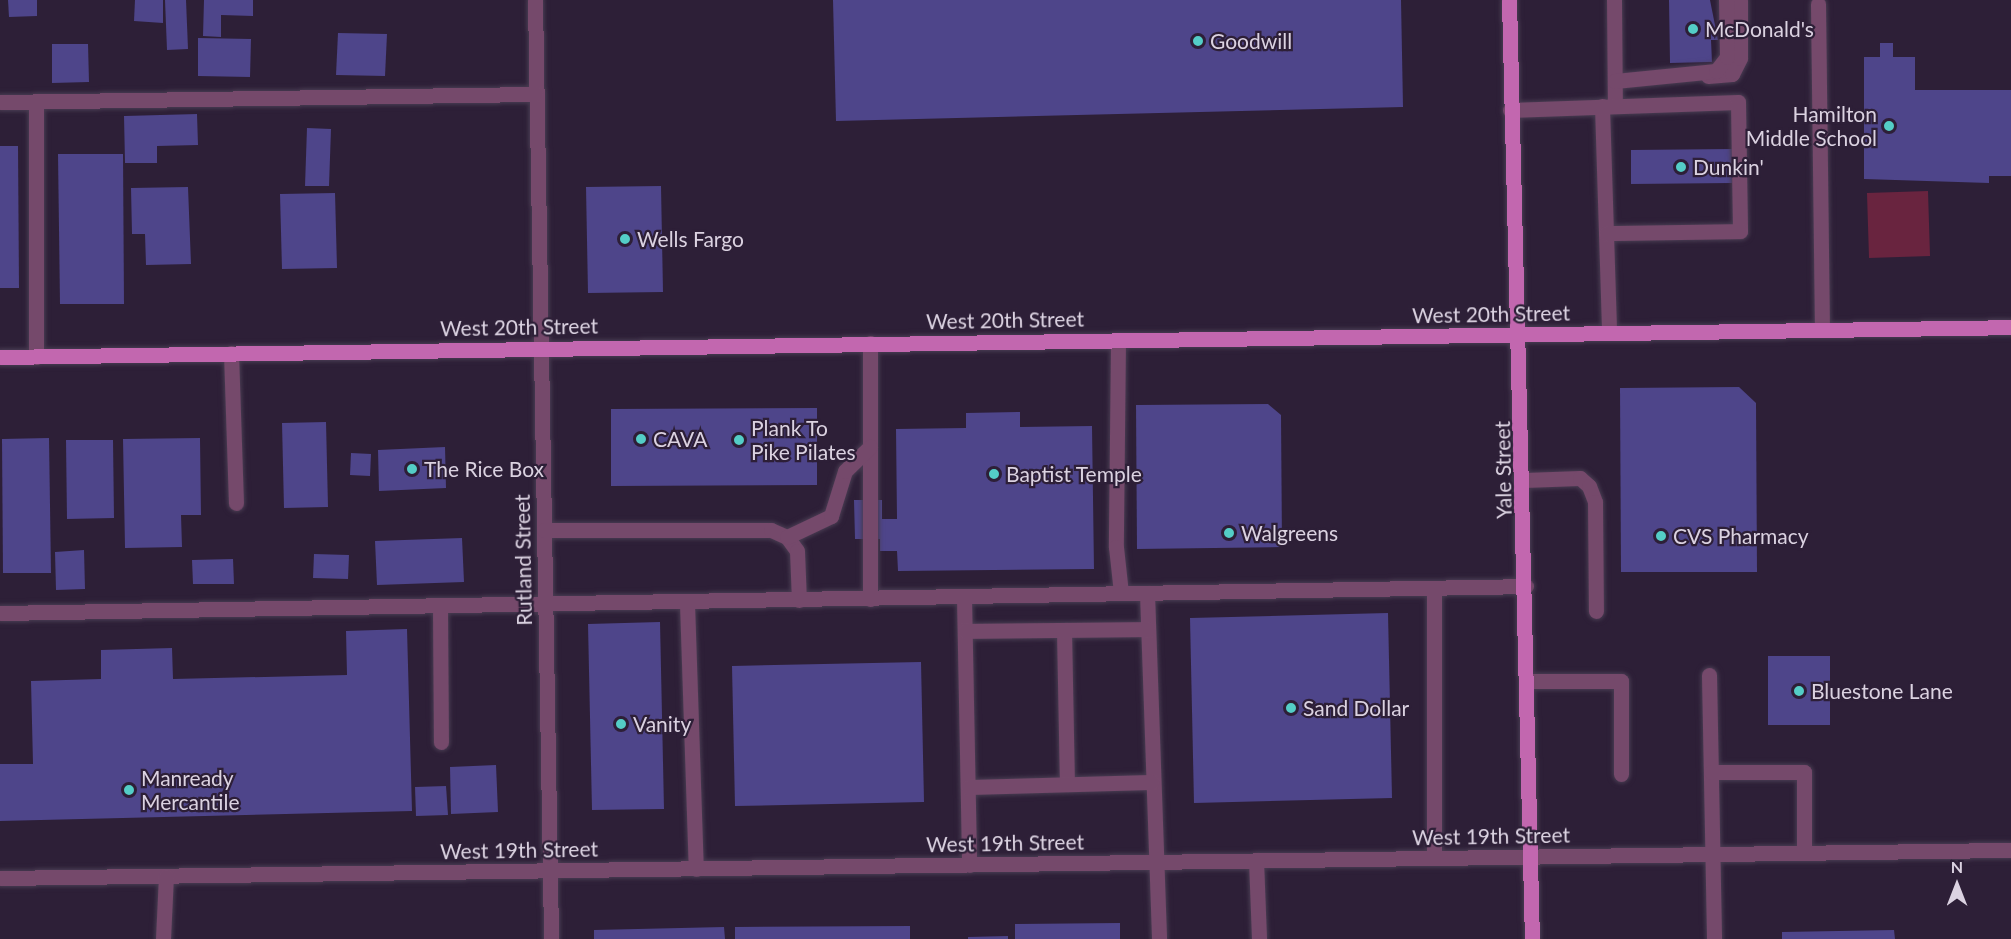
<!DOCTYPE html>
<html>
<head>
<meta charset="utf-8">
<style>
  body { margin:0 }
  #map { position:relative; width:2011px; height:939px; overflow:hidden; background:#2d1f37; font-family:Lato,sans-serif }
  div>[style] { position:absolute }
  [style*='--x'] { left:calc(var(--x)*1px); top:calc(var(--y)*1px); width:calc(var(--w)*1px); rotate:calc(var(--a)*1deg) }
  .green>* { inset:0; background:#69243f }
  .building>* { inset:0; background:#4e458a }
  .roads { filter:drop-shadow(0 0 2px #493c52) drop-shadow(0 0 2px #493c52) }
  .minor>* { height:15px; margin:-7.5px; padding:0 7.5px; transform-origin:7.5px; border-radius:7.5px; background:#75496b }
  .major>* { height:15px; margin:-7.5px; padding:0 7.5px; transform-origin:7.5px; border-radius:7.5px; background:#c267af }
  .dots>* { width:16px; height:16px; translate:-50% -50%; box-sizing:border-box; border:3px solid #2d1f37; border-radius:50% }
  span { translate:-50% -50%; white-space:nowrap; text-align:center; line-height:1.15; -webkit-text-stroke:4.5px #2d1f37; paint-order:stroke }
  .poi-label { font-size:21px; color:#dbd2e1 }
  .left { translate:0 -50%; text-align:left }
  .right { translate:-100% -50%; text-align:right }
  .street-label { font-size:21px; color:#dbd2e1 }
  .north { position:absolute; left:1927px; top:855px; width:60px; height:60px; -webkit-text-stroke:4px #2d1f37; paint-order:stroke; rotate:0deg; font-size:16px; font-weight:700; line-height:24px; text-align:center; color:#dbd2e1 }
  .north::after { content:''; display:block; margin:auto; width:21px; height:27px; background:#dbd2e1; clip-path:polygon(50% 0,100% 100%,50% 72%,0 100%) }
</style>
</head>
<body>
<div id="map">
  <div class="green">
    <i style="clip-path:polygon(1928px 191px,1930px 256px,1869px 258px,1867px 193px)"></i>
  </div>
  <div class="building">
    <i style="clip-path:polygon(8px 0,37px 0,37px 16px,9px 17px)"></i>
    <i style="clip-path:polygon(135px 0,163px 0,163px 23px,134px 21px)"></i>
    <i style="clip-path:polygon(165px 0,186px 0,188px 49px,167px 50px)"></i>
    <i style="clip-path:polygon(204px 0,253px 0,253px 16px,221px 15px,221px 37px,203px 36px)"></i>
    <i style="clip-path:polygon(833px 0,1401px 0,1403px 107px,836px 121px)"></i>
    <i style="clip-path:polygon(1669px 0,1710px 0,1718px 40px,1711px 40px,1712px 62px,1670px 63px)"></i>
    <i style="clip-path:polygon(338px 33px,387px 34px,385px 76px,336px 75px)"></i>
    <i style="clip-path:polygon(198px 38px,251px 39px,250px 77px,198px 76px)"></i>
    <i style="clip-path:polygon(1880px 43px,1893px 43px,1893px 57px,1915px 57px,1915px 90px,2011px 90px,2011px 176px,1989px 176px,1989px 183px,1864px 179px,1864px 57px,1880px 57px)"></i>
    <i style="clip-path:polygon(52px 44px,88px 44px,89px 82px,52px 83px)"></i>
    <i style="clip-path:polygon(197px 114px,198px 145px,157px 146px,157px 163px,125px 163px,124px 116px)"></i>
    <i style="clip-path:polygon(307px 128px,331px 129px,329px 186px,305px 186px)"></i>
    <i style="clip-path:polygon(0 146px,18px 146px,19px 288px,0 288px)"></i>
    <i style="clip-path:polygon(1732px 149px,1732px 183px,1631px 184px,1631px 150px)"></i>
    <i style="clip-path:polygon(58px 154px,123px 154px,124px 304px,60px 304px)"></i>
    <i style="clip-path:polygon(661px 186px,663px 292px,588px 293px,586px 187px)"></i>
    <i style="clip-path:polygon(188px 187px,191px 264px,146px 265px,145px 234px,132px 234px,131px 188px)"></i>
    <i style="clip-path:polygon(335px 193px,337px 268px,282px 269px,280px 194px)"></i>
    <i style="clip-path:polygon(1739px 387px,1756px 403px,1757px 572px,1621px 572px,1620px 388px)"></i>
    <i style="clip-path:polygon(1268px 404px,1281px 415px,1282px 547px,1137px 549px,1136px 405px)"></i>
    <i style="clip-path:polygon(817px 408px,817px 485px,611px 486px,611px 409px)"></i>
    <i style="clip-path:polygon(1020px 412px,1020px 427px,1092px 426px,1094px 569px,898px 571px,897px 551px,880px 551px,880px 539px,855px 539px,854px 500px,882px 500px,882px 519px,897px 519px,896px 429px,966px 428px,966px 413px)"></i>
    <i style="clip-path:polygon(326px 422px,328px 507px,284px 508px,282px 423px)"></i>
    <i style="clip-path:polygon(49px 438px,51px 573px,3px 573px,2px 439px)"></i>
    <i style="clip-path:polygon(200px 438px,201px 515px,181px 515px,182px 547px,125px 548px,123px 439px)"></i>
    <i style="clip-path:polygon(66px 440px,113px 440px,114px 518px,67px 519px)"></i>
    <i style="clip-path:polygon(445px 447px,446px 488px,379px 491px,378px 450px)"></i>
    <i style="clip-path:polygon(351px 453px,371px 454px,370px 476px,350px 475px)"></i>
    <i style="clip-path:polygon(462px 538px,464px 582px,377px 585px,375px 541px)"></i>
    <i style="clip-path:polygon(84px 550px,85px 589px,56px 590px,55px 552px)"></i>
    <i style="clip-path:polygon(314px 554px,349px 555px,348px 579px,313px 578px)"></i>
    <i style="clip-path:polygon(233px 559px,234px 584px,193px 584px,192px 560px)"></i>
    <i style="clip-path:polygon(1388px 613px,1392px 798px,1194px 803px,1190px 618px)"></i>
    <i style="clip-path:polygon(660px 622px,664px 809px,592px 810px,588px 624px)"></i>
    <i style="clip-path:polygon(407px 629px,412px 811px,0 821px,0 764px,33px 764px,31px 681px,101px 679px,101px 650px,172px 648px,173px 679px,347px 675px,346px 631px)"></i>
    <i style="clip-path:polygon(1768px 656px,1830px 656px,1830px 725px,1768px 725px)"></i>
    <i style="clip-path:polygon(921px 662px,924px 802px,735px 806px,732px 666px)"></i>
    <i style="clip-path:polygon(496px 765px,498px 812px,451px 814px,450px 767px)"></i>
    <i style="clip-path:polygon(446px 786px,448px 815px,416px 816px,415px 787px)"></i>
    <i style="clip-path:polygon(1120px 923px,1120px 939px,1015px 939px,1015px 924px)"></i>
    <i style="clip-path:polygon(910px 926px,910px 939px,735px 939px,735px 927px)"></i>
    <i style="clip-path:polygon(724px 927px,725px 939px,594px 939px,594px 930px)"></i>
    <i style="clip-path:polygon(1894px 930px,1895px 939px,1782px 939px,1782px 932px)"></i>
    <i style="clip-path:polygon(1008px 936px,1008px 939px,968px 939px,968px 937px)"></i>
  </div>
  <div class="roads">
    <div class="minor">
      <i style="--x:535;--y:0;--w:939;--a:89.02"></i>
      <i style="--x:1614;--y:0;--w:106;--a:89.5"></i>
      <i style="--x:1818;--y:4;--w:326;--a:89.3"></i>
      <i style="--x:1708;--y:76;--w:24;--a:-5"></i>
      <i style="--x:1732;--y:74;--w:18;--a:-63"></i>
      <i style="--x:1740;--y:58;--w:58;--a:-90"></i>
      <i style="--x:1615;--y:81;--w:101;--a:-5.7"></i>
      <i style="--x:1716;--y:71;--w:18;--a:-52"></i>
      <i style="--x:1727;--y:57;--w:57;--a:-91"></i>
      <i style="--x:0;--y:102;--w:536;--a:-0.86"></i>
      <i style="--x:36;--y:102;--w:255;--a:90"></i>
      <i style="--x:1602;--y:106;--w:227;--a:88.2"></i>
      <i style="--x:1510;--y:110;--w:228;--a:-2"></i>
      <i style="--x:1738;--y:102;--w:129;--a:89.1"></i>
      <i style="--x:1740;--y:231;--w:134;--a:179.1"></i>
      <i style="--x:1118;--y:340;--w:207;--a:90.6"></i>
      <i style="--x:1116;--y:547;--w:46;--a:83.8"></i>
      <i style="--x:870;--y:343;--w:256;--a:90"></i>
      <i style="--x:231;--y:353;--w:150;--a:88.1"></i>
      <i style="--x:1524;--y:480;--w:56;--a:-2"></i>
      <i style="--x:1580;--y:478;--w:12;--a:42"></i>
      <i style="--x:1589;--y:486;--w:17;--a:69"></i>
      <i style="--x:1595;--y:502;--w:109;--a:89.5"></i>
      <i style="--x:544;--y:530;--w:227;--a:0"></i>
      <i style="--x:771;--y:530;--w:17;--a:24"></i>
      <i style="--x:787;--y:537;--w:17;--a:54"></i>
      <i style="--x:797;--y:551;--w:49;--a:87.7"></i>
      <i style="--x:787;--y:537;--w:49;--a:-25.5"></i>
      <i style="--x:831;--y:516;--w:47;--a:-72.7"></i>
      <i style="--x:845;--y:471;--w:35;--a:-44"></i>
      <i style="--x:1434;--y:588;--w:270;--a:90"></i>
      <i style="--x:1147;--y:593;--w:346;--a:88"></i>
      <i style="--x:964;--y:597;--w:268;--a:88.9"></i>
      <i style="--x:687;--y:603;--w:266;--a:88.1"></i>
      <i style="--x:440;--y:607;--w:135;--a:89.6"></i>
      <i style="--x:0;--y:613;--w:1526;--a:-1.01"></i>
      <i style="--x:1064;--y:630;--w:154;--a:88.9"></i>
      <i style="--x:965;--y:631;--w:183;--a:-0.6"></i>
      <i style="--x:1709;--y:675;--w:264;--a:88.9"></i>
      <i style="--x:1528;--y:681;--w:93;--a:0"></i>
      <i style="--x:1621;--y:681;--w:93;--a:90"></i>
      <i style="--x:1711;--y:772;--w:93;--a:0"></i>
      <i style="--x:1804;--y:772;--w:81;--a:90"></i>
      <i style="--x:968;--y:787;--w:184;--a:-1.6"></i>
      <i style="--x:1256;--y:860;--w:79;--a:87.8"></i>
      <i style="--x:0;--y:878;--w:2011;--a:-0.8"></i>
      <i style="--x:163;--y:939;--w:63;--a:-87.3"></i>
    </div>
    <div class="major">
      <i style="--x:1509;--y:0;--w:939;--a:88.6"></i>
      <i style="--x:0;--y:357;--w:2011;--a:-0.85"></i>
    </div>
  </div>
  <div class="dots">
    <i style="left:1693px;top:29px;background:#54cdc7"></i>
    <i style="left:1198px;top:41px;background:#54cdc7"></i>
    <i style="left:1889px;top:126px;background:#54cdc7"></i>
    <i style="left:1681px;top:167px;background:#54cdc7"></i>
    <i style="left:625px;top:239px;background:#54cdc7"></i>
    <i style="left:641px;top:439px;background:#54cdc7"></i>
    <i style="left:739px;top:440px;background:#54cdc7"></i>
    <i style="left:412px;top:469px;background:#54cdc7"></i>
    <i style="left:994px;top:474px;background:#54cdc7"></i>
    <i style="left:1229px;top:533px;background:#54cdc7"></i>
    <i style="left:1661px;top:536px;background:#54cdc7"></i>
    <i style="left:1799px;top:691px;background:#54cdc7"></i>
    <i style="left:1291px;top:708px;background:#54cdc7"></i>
    <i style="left:621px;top:724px;background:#54cdc7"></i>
    <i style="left:129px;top:790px;background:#54cdc7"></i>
  </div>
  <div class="poi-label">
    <span class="left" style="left:1705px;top:29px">McDonald's</span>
    <span class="left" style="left:1210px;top:41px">Goodwill</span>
    <span class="right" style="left:1877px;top:126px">Hamilton<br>Middle School</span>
    <span class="left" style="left:1693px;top:167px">Dunkin'</span>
    <span class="left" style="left:637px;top:239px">Wells Fargo</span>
    <span class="left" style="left:751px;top:440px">Plank To<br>Pike Pilates</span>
    <span class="left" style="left:653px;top:439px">CAVA</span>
    <span class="left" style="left:424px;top:469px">The Rice Box</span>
    <span class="left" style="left:1006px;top:474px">Baptist Temple</span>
    <span class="left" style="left:1241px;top:533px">Walgreens</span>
    <span class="left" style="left:1673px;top:536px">CVS Pharmacy</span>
    <span class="left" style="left:1811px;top:691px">Bluestone Lane</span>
    <span class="left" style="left:1303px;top:708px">Sand Dollar</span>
    <span class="left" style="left:633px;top:724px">Vanity</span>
    <span class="left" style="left:141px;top:790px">Manready<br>Mercantile</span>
  </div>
  <div class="street-label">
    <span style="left:1491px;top:314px;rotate:-1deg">West 20th Street</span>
    <span style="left:1005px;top:320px;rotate:-1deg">West 20th Street</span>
    <span style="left:519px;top:327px;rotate:-1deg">West 20th Street</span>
    <span style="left:1503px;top:470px;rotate:-91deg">Yale Street</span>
    <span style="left:523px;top:560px;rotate:-91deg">Rutland Street</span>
    <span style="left:1491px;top:836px;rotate:-1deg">West 19th Street</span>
    <span style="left:1005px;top:843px;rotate:-1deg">West 19th Street</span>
    <span style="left:519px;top:850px;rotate:-1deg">West 19th Street</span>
  </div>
  <div class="north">N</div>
</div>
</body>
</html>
